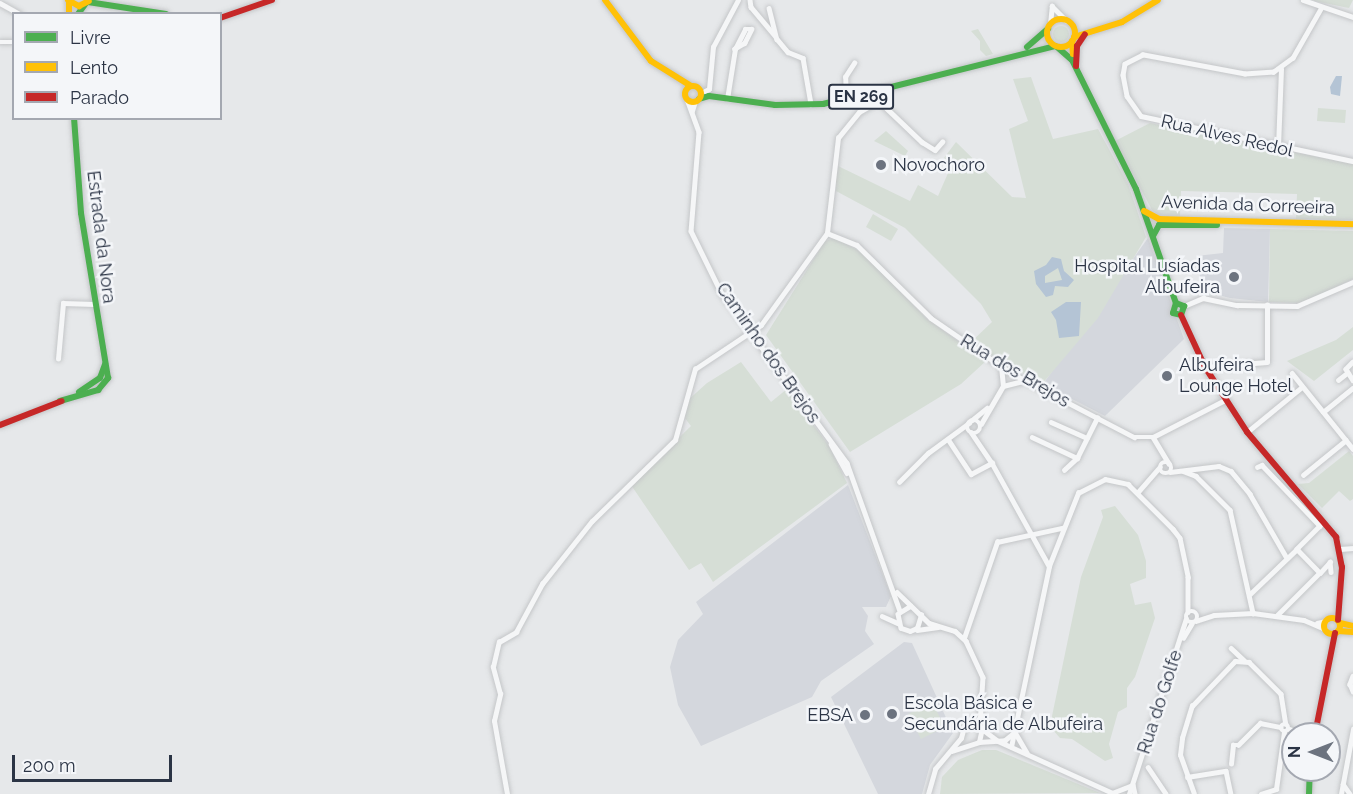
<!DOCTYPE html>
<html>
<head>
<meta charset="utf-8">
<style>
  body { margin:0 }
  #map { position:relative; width:1353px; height:794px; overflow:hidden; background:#e6e8ea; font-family:Raleway,sans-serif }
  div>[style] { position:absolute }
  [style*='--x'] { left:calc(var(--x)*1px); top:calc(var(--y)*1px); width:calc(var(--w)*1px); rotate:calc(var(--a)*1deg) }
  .built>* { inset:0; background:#d4d7dd }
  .green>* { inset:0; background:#d6ded6 }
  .round { border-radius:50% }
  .water>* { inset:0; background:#b4c4d5 }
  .roads { filter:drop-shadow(0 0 2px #c4c6c8) drop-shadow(0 0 2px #c4c6c8) }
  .street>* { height:4.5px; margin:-2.25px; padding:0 2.25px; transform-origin:2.25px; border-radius:2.25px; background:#f5f6f7 }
  .street>.ring { margin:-2.25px; padding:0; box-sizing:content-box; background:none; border:4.5px solid #f5f6f7; border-radius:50% }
  .fast>* { height:6px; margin:-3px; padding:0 3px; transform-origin:3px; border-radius:3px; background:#4caf50 }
  .slow>* { height:6px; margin:-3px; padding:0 3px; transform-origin:3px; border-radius:3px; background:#ffc107 }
  .slow>.ring { margin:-3px; padding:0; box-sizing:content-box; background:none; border:6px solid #ffc107; border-radius:50% }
  .jam>* { height:6px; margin:-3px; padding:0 3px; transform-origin:3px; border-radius:3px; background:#c62828 }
  .dots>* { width:16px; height:16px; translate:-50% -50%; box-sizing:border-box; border:3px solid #f4f6f9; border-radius:50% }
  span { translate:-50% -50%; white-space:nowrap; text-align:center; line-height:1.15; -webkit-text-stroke:5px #f4f6f9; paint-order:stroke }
  .shield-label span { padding:2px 4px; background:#f4f6f9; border:2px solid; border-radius:4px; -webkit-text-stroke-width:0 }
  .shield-label { font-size:16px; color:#2b3445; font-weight:700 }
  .street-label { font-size:18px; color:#2b3445 }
  .poi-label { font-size:18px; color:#2b3445 }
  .left { translate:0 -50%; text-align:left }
  .right { translate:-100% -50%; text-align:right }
  .legend { position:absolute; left:12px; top:12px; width:210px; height:108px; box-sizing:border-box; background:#f4f6f9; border:2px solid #a4a8b1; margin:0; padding:8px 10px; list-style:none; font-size:18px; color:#2b3445 }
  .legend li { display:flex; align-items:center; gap:12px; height:30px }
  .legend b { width:30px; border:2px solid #a4a8b1 }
  .north { position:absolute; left:1281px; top:722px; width:60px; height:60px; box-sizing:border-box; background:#f4f6f9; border:2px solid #a4a8b1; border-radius:50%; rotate:270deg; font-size:16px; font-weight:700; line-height:24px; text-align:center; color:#2b3445 }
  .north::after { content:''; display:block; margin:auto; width:21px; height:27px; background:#6c737f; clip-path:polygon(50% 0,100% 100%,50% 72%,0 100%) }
  .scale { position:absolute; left:12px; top:755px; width:160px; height:27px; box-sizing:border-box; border:3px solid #2b3445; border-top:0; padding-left:8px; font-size:18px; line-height:21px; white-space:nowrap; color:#2b3445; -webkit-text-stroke:4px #f4f6f9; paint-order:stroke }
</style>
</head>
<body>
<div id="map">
  <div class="built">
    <i style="clip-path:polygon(1224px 228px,1270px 229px,1268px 302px,1230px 298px,1203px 291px,1196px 256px,1223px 253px)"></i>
    <i style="clip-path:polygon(1148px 238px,1184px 339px,1105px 416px,1043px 384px)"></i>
    <i style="clip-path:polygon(848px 485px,891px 596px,886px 607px,862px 607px,868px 616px,865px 631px,874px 644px,821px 681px,812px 697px,701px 746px,678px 705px,670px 667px,678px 640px,703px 614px,696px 602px)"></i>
    <i style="clip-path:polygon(904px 642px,912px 643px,953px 733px,930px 765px,922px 794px,878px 794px,831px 697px)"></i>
  </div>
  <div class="green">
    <i style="clip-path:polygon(1353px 0,1349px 8px,1314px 1px,1314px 0)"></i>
    <i class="round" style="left:1053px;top:26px;width:16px;height:16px"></i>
    <i style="clip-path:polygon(978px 29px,993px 54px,986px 56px,980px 50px,980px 41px,971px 31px)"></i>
    <i style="clip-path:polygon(1031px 77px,1053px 139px,1098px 129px,1128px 184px,1146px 237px,1098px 318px,1042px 384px,970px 343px,992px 322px,981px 304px,905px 228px,836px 191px,836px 165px,910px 201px,918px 185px,938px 196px,952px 164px,944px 158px,956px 142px,1012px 197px,1026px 198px,1009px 129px,1028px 121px,1013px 79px)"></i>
    <i style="clip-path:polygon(1318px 108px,1346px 110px,1345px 123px,1317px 121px)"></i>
    <i style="clip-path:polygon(1150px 123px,1353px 164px,1353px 220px,1296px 219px,1297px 194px,1181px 191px,1180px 216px,1161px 217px,1152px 210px,1115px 141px)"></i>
    <i style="clip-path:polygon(886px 131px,908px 151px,905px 156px,874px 141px)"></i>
    <i style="clip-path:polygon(873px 214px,898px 229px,891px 241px,866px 227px)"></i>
    <i style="clip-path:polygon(1270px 229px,1353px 231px,1353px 279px,1302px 303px,1269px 302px)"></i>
    <i style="clip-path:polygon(835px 238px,861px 252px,927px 319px,986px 361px,961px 384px,850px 452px,766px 335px,825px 241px)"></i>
    <i style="clip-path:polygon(1353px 327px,1353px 350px,1314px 381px,1287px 361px,1336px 340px)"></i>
    <i style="clip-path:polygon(741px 362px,771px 402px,787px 389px,829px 446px,847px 483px,713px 582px,701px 563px,689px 570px,631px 485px,691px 426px,684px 417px,687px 401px,707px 383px)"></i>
    <i style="clip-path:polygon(1349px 451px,1353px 456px,1353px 499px,1350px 501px,1339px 491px,1322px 508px,1298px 484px,1309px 483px)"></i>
    <i style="clip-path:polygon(1115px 506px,1138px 535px,1146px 561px,1146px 578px,1130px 584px,1135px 605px,1151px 602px,1155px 618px,1135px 677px,1127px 688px,1127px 707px,1118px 712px,1109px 744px,1113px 758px,1105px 761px,1072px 739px,1060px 738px,1052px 729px,1052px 716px,1081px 577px,1103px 517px,1101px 510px)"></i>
    <i style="clip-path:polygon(932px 702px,945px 727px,921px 739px,908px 714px)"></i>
    <i style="clip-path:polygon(982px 750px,996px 750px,1100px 793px,940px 794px,942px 777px,958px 760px)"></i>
  </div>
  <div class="water">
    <i style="clip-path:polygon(1336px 76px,1342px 76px,1340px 96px,1331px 94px,1330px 87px)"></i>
    <i style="clip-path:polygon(evenodd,1052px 257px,1061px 259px,1064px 271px,1074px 280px,1068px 287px,1055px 286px,1053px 295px,1046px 297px,1036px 284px,1034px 271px,1046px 265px,1052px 257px,1058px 268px,1062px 280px,1045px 283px,1045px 276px,1058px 268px)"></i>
    <i style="clip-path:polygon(1066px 302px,1081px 302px,1079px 336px,1059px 338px,1056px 320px,1051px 312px)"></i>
  </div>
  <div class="roads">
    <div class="street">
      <i style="--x:750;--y:0;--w:7;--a:82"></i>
      <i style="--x:751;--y:7;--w:38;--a:50"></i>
      <i style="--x:1303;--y:0;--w:53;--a:18.8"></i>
      <i style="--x:0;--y:3;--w:23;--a:29"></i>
      <i style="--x:1052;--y:6;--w:20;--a:45"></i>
      <i style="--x:769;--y:8;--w:32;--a:76"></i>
      <i style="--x:777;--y:39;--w:17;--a:50"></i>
      <i style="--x:788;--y:52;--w:16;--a:22"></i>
      <i style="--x:803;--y:58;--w:47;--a:80.1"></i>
      <i style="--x:1321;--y:9;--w:56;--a:119.7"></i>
      <i style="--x:1293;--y:58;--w:24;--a:144"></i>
      <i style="--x:1274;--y:72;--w:29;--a:176"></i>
      <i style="--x:1245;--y:74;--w:104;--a:-169.4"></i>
      <i style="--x:1143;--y:55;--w:20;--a:153"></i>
      <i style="--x:1125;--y:64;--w:11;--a:100"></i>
      <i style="--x:1123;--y:75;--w:21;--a:79"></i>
      <i style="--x:1127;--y:96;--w:24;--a:55"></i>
      <i style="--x:1141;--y:116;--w:217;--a:12"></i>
      <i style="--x:1050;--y:24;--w:18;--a:-84"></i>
      <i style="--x:0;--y:42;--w:14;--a:0"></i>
      <i style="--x:705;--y:91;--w:4;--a:-27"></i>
      <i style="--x:709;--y:89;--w:42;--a:-84.6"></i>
      <i style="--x:713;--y:47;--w:53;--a:-62"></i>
      <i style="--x:857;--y:98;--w:12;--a:48"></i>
      <i style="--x:687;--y:99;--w:35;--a:70"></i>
      <i style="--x:699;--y:132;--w:99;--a:94.6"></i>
      <i style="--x:691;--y:231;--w:68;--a:63.8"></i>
      <i style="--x:721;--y:292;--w:212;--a:53.6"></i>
      <i style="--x:847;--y:463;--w:157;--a:70.3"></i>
      <i style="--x:727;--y:99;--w:51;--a:-80.9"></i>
      <i style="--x:735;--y:49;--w:22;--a:-63"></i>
      <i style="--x:745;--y:29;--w:7;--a:0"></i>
      <i style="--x:752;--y:29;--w:16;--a:117"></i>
      <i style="--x:745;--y:43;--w:12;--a:149"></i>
      <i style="--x:846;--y:100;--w:23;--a:-92"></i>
      <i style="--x:845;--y:77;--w:17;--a:-57"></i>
      <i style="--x:878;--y:100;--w:61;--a:43.7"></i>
      <i style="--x:922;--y:142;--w:15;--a:32"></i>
      <i style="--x:935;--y:150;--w:11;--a:-49"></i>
      <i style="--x:692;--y:111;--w:10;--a:-73"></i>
      <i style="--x:1278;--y:147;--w:78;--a:-87.8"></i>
      <i style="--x:827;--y:233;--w:32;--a:22"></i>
      <i style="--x:857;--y:245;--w:104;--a:44.6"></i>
      <i style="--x:931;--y:318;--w:97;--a:34.5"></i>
      <i style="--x:1011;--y:373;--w:139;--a:27.5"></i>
      <i style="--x:1134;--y:437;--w:19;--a:0"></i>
      <i style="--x:1153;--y:437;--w:81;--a:-27.2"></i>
      <i style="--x:827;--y:233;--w:96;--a:-83.4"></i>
      <i style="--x:838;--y:138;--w:33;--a:-51"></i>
      <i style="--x:859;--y:112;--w:20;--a:-30"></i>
      <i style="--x:876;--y:102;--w:9;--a:-90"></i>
      <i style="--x:1184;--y:306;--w:21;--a:-23"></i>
      <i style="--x:1203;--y:298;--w:35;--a:12"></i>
      <i style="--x:1237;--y:305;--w:60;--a:1"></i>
      <i style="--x:1297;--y:306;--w:61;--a:-23.2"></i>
      <i style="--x:58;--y:359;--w:56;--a:-84.9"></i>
      <i style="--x:63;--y:303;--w:31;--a:2"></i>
      <i style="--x:1353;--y:362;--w:10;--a:135"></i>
      <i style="--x:1346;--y:369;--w:13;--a:58"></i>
      <i style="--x:1205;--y:367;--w:62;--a:-4.6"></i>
      <i style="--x:1267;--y:362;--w:57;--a:-90"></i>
      <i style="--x:1292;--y:373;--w:97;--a:51.2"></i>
      <i style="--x:1338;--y:380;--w:11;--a:-38"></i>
      <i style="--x:1003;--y:386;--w:21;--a:-14"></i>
      <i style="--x:1323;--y:412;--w:38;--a:-39"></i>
      <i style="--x:972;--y:420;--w:19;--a:-39"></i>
      <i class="ring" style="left:967px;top:420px;width:9.5px;height:9.5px"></i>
      <i style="--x:1051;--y:422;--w:39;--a:24"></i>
      <i style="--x:981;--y:424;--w:44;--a:-59.9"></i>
      <i style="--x:1003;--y:386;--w:18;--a:-96"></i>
      <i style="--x:971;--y:432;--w:37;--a:56"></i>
      <i style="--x:992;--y:463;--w:118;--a:61"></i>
      <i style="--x:1247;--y:432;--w:71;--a:-39.3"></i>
      <i style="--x:1032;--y:437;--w:50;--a:25"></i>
      <i style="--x:1153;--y:437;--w:31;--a:59"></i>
      <i style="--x:948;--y:439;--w:42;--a:56.7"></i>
      <i style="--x:971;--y:474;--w:24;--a:-28"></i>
      <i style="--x:831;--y:444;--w:33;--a:61"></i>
      <i class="ring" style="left:1160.5px;top:462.5px;width:6.5px;height:6.5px"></i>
      <i style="--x:1257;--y:467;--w:5;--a:-22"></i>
      <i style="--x:1262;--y:465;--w:84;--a:46.4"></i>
      <i style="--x:1320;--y:526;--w:33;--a:135"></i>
      <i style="--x:1064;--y:470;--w:18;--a:-43"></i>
      <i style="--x:1077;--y:458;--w:45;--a:-63.4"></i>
      <i style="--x:1183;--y:471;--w:14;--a:21"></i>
      <i style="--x:1196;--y:476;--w:48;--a:45"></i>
      <i style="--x:1230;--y:510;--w:106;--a:77.4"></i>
      <i style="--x:1170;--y:472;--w:49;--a:-7"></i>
      <i style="--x:1219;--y:466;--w:13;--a:23"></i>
      <i style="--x:1231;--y:471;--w:30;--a:50"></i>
      <i style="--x:1250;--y:494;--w:74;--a:60"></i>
      <i style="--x:1303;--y:475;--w:55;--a:-39.1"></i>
      <i style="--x:899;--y:482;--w:41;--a:-45"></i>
      <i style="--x:928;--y:453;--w:51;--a:-36.2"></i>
      <i style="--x:1138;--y:492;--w:33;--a:-49"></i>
      <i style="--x:1340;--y:549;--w:13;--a:-4"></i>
      <i style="--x:1320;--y:573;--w:15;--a:-48"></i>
      <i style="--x:1330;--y:562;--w:10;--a:84"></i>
      <i style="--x:897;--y:592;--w:45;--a:44.1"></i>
      <i style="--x:929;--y:623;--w:27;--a:17"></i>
      <i style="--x:955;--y:631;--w:15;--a:42"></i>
      <i style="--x:966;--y:641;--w:40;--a:65"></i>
      <i style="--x:983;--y:677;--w:48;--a:93.6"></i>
      <i style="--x:1250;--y:594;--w:65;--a:-43.8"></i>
      <i style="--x:1297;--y:549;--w:33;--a:46"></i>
      <i style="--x:1320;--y:573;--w:61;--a:135"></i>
      <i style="--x:911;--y:606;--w:15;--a:148"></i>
      <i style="--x:898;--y:614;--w:14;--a:78"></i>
      <i style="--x:901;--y:628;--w:9;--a:18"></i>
      <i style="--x:910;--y:631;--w:8;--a:-23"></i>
      <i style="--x:917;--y:628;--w:14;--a:-73"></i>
      <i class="ring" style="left:1186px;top:611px;width:7.5px;height:7.5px"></i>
      <i style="--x:882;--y:616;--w:17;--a:24"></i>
      <i style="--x:1196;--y:621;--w:19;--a:-18"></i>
      <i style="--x:1214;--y:615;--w:39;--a:-3"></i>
      <i style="--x:1253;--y:613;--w:51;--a:7.8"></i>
      <i style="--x:1304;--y:620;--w:23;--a:23"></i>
      <i style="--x:1317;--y:623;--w:9;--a:-13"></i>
      <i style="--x:917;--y:630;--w:21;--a:-8"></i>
      <i style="--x:964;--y:638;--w:102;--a:-71"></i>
      <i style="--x:997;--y:542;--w:66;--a:-12.3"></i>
      <i style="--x:1183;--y:638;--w:17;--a:-59"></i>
      <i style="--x:1231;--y:648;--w:18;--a:43"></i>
      <i style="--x:1353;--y:676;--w:9;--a:111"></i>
      <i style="--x:1350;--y:684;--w:8;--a:67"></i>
      <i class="ring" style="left:1281px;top:724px;width:3.5px;height:3.5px"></i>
      <i style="--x:1289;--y:729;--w:16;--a:18"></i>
      <i style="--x:979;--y:742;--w:26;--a:-4"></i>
      <i style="--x:1005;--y:740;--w:13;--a:-39"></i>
      <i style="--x:1015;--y:732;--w:24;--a:60"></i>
      <i style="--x:1011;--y:747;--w:185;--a:-78.1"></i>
      <i style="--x:1049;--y:566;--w:79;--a:-68.3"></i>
      <i style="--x:1078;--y:493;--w:30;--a:-27"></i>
      <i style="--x:1105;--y:479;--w:24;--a:12"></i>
      <i style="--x:1128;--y:484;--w:64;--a:45"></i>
      <i style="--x:1173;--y:529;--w:11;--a:52"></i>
      <i style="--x:1180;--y:538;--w:40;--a:78"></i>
      <i style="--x:1188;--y:577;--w:35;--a:90"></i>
      <i style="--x:952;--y:751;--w:28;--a:-18"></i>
      <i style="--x:979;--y:742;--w:14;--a:-78"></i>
      <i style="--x:1231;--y:764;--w:19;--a:-84"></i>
      <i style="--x:1233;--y:745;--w:5;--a:0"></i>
      <i style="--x:1238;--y:745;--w:31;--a:-45"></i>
      <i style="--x:1260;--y:723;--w:21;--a:11"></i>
      <i style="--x:1148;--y:767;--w:32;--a:56"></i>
      <i style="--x:1187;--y:777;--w:39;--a:-9"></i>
      <i style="--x:1226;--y:771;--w:24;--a:78"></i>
      <i style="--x:1343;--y:784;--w:12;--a:55"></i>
      <i style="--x:1112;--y:793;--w:22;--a:-21"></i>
      <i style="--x:1133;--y:785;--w:9;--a:77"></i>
      <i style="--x:507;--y:794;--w:74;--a:-100.1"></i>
      <i style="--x:494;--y:721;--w:28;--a:-77"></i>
      <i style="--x:500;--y:694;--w:28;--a:-105"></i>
      <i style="--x:493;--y:667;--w:26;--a:-77"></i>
      <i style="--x:499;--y:642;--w:20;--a:-30"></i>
      <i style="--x:516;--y:632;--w:55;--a:-61.6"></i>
      <i style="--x:542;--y:584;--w:80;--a:-51.6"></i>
      <i style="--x:592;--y:521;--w:116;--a:-44.3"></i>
      <i style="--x:675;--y:440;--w:74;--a:-74.3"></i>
      <i style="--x:695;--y:369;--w:79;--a:-33.7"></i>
      <i style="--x:761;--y:325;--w:113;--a:-54.3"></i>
      <i style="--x:928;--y:794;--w:26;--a:-74"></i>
      <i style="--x:935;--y:769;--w:40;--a:-50"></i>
      <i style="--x:961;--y:738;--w:11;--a:-75"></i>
      <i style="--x:964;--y:727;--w:10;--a:-29"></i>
      <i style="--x:973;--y:722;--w:31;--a:37"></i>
      <i style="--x:998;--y:741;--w:128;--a:24.4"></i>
      <i style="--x:1129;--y:794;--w:184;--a:-72"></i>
      <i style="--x:1194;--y:794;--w:41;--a:-109.7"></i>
      <i style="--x:1180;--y:755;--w:17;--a:-83"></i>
      <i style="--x:1182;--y:738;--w:34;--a:-73"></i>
      <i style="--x:1192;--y:706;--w:62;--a:-46.3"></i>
      <i style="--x:1235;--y:661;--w:14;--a:4"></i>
      <i style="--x:1249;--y:662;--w:45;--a:45"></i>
      <i style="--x:1281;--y:694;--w:30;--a:81"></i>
      <i style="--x:1261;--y:794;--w:16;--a:-18"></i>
      <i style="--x:1276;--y:789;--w:58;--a:-82"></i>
      <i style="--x:1341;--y:794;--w:66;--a:-79.5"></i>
    </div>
    <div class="fast">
      <i style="--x:88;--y:2;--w:79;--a:8.7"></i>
      <i style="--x:78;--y:14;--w:14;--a:-54"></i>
      <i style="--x:1027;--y:47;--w:28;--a:-41"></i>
      <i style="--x:1057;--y:47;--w:20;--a:41"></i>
      <i style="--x:1072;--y:60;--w:144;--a:63.6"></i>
      <i style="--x:1136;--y:189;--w:121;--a:70.7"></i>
      <i style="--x:699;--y:99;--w:10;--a:-17"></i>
      <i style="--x:709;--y:96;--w:67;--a:7.8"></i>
      <i style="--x:775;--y:105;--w:48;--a:-1.2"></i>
      <i style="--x:823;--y:104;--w:239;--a:-14"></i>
      <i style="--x:1153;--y:236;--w:13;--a:-61"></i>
      <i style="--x:1159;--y:225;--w:58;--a:0"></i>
      <i style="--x:1176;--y:303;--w:10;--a:107"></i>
      <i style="--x:1173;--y:313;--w:8;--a:14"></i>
      <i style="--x:1176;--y:303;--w:9;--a:21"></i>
      <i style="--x:1184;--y:306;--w:9;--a:108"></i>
      <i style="--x:79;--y:392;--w:25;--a:-34"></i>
      <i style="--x:100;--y:378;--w:15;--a:-70"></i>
      <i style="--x:60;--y:401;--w:40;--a:-16"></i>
      <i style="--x:98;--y:390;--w:16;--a:-50"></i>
      <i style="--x:108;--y:378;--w:167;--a:-99.3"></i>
      <i style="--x:81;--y:213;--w:95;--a:-94.2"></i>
      <i style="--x:1309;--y:794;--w:24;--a:-88"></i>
    </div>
    <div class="slow">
      <i style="--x:68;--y:0;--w:13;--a:29"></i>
      <i style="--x:79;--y:6;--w:11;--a:-27"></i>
      <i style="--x:69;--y:0;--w:14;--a:90"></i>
      <i style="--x:605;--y:0;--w:76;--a:53"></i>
      <i style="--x:651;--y:61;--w:47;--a:32"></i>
      <i class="ring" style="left:1047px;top:19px;width:22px;height:22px"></i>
      <i style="--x:1074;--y:37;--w:50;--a:-17.4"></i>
      <i style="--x:1122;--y:22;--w:42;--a:-31.4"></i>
      <i style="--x:1072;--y:41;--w:13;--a:86"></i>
      <i class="ring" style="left:685px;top:86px;width:10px;height:10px"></i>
      <i style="--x:1144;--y:211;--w:17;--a:28"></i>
      <i style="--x:1159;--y:219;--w:194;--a:1.5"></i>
      <i class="ring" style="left:1324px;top:618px;width:10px;height:10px"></i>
      <i style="--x:1340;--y:623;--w:13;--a:13"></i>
      <i style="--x:1338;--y:631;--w:15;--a:4"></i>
    </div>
    <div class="jam">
      <i style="--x:220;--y:18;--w:55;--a:-19.1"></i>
      <i style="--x:1076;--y:66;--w:20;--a:-87"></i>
      <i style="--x:1077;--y:46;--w:14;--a:-56"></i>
      <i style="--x:1181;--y:315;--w:57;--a:65.2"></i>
      <i style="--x:1205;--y:367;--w:77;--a:57.1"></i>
      <i style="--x:1247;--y:432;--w:138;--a:49.7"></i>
      <i style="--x:1336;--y:537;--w:31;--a:79"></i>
      <i style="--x:1342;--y:567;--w:53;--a:94.3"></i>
      <i style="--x:0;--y:425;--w:66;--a:-21.2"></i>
      <i style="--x:1315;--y:734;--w:103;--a:-78.8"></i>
    </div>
  </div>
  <div class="dots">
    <i style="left:881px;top:165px;background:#6c737f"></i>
    <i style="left:1234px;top:277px;background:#6c737f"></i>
    <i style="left:1167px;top:376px;background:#6c737f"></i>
    <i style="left:892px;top:714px;background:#6c737f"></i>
    <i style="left:865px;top:715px;background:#6c737f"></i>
  </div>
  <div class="shield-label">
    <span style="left:861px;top:97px">EN 269</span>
  </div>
  <div class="street-label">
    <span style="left:1227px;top:136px;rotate:13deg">Rua Alves Redol</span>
    <span style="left:1248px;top:205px;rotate:2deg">Avenida da Correeira</span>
    <span style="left:101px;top:237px;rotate:83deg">Estrada da Nora</span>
    <span style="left:768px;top:353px;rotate:55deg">Caminho dos Brejos</span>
    <span style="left:1015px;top:371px;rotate:31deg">Rua dos Brejos</span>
    <span style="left:1160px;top:702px;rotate:-72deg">Rua do Golfe</span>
  </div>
  <div class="poi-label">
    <span class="left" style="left:893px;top:165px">Novochoro</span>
    <span class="right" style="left:1220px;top:277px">Hospital Lusíadas<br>Albufeira</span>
    <span class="left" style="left:1179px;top:376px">Albufeira<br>Lounge Hotel</span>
    <span class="left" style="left:904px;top:714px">Escola Básica e<br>Secundária de Albufeira</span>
    <span class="right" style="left:853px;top:715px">EBSA</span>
  </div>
  <ul class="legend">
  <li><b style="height:8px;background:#4caf50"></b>Livre</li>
  <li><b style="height:8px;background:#ffc107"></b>Lento</li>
  <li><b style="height:8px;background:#c62828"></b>Parado</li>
  </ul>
  <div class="north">N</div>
  <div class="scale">200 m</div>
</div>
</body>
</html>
